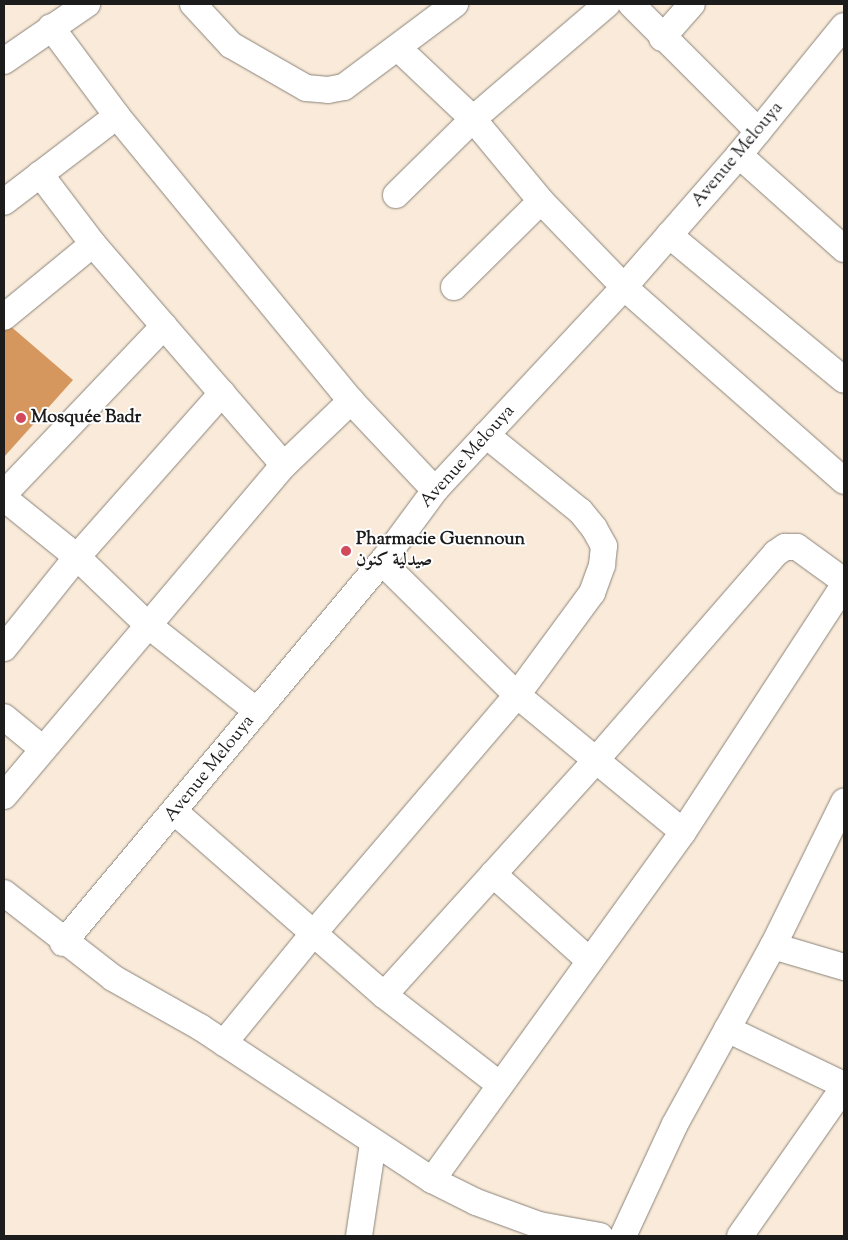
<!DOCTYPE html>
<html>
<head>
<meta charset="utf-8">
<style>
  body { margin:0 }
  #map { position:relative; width:848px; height:1240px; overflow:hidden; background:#f9ead9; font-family:"Sorts Mill Goudy",Amiri,serif }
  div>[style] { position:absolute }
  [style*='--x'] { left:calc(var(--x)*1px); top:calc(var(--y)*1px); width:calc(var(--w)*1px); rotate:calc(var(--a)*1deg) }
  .building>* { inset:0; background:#d5975d }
  .roads { filter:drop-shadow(0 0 1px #8a837a) drop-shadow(0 0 1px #8a837a) }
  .minor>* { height:26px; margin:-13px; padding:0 13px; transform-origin:13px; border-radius:13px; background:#fff }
  .dots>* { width:14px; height:14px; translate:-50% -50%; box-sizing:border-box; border:2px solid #fff; border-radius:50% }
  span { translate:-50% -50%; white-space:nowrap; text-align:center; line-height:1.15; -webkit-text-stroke:4px #fff; paint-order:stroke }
  .street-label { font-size:18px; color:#1c1c1c }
  .poi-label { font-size:18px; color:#1c1c1c; font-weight:700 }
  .left { translate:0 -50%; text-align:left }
  .frame { position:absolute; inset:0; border:5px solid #1c1c1c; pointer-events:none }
</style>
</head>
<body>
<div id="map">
  <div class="building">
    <i style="clip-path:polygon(8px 324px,73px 380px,4px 457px,4px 328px)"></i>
  </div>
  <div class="roads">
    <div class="minor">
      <i style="--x:193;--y:4;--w:56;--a:47.2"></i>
      <i style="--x:231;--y:45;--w:86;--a:29.8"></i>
      <i style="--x:306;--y:88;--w:22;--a:5"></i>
      <i style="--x:328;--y:90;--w:16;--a:-11"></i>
      <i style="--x:344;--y:87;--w:139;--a:-36.8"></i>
      <i style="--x:631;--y:4;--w:180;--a:45"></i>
      <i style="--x:51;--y:27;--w:111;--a:53.4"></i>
      <i style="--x:117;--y:116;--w:369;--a:50.6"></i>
      <i style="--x:351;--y:401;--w:122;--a:46.7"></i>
      <i style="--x:662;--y:38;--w:45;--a:-48.6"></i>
      <i style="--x:398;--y:48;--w:103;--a:43.4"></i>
      <i style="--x:473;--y:119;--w:107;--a:50.3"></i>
      <i style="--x:541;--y:201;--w:120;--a:46"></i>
      <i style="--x:624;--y:287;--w:293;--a:41.4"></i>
      <i style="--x:4;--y:61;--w:101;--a:-34.5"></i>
      <i style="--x:739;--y:155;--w:141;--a:41.8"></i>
      <i style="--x:40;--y:174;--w:88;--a:52.9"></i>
      <i style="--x:93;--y:244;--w:292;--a:49.2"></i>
      <i style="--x:396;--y:195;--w:108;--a:-44.6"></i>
      <i style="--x:473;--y:119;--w:177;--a:-40.6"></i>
      <i style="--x:4;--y:202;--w:142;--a:-37.3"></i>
      <i style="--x:669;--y:235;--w:227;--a:39.6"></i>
      <i style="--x:454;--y:287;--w:122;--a:-44.7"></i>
      <i style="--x:4;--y:317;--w:115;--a:-39.4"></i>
      <i style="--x:4;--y:494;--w:232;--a:-46.4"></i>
      <i style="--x:4;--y:498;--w:94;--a:38.9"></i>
      <i style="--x:77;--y:557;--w:98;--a:43.8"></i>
      <i style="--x:148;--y:625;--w:139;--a:38.3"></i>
      <i style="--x:382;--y:562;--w:190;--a:44.6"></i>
      <i style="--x:517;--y:695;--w:215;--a:39.5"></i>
      <i style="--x:4;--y:648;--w:117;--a:-51.3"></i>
      <i style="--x:77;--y:557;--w:219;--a:-48.5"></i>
      <i style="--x:4;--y:717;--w:50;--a:39.4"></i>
      <i style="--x:4;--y:796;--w:434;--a:-49.8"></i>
      <i style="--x:284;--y:465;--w:93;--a:-43.7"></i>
      <i style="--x:175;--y:812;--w:278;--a:41.2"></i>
      <i style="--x:384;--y:995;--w:316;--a:-47.9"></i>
      <i style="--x:596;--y:760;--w:274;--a:-49"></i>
      <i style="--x:776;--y:553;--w:11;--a:-34"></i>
      <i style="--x:785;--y:547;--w:12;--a:0"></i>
      <i style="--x:797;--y:547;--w:58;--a:35.9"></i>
      <i style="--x:493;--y:874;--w:130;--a:41.9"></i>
      <i style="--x:4;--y:893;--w:138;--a:37.9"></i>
      <i style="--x:113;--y:978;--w:100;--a:29.4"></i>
      <i style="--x:200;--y:1027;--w:278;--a:33.4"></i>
      <i style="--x:432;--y:1180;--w:49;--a:26.6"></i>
      <i style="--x:476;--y:1202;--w:67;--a:20.1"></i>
      <i style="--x:539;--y:1225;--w:62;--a:10.2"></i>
      <i style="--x:63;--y:943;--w:497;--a:-50.1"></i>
      <i style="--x:382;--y:562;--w:89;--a:-53.6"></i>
      <i style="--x:435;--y:490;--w:277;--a:-47"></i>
      <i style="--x:624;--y:287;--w:175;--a:-48.9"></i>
      <i style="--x:739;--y:155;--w:166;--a:-50.9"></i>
      <i style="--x:773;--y:946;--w:74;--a:16.5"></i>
      <i style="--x:384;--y:995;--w:147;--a:37.8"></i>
      <i style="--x:727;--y:1029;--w:130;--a:25.6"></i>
      <i style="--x:224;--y:1043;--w:141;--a:-50.8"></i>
      <i style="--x:313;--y:934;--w:314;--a:-49.5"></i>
      <i style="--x:517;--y:695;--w:127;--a:-53.7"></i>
      <i style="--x:592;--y:593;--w:30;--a:-70"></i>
      <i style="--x:602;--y:565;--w:19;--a:-84"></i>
      <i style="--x:604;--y:546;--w:21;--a:-119"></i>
      <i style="--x:594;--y:528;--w:22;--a:-129"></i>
      <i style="--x:580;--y:511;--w:121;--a:-141"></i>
      <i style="--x:432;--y:1180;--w:429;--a:-54.2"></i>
      <i style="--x:683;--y:832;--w:295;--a:-56.9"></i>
      <i style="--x:359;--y:1236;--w:94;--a:-81.4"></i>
      <i style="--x:623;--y:1236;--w:123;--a:-65.1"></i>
      <i style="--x:675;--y:1124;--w:203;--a:-61.2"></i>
      <i style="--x:773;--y:946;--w:161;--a:-63.8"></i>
      <i style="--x:740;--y:1236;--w:182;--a:-55.1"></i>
    </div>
  </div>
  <div class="dots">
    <i style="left:21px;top:418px;background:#d1495b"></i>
    <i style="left:346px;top:551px;background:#d1495b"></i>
  </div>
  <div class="street-label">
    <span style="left:738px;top:155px;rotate:-50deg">Avenue Melouya</span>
    <span style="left:468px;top:457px;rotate:-48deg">Avenue Melouya</span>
    <span style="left:210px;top:769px;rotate:-51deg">Avenue Melouya</span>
  </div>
  <div class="poi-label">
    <span class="left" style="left:31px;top:418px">Mosquée Badr</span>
    <span class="left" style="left:356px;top:551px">Pharmacie Guennoun<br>صيدلية كنون</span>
  </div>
  <div class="frame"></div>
</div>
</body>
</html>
